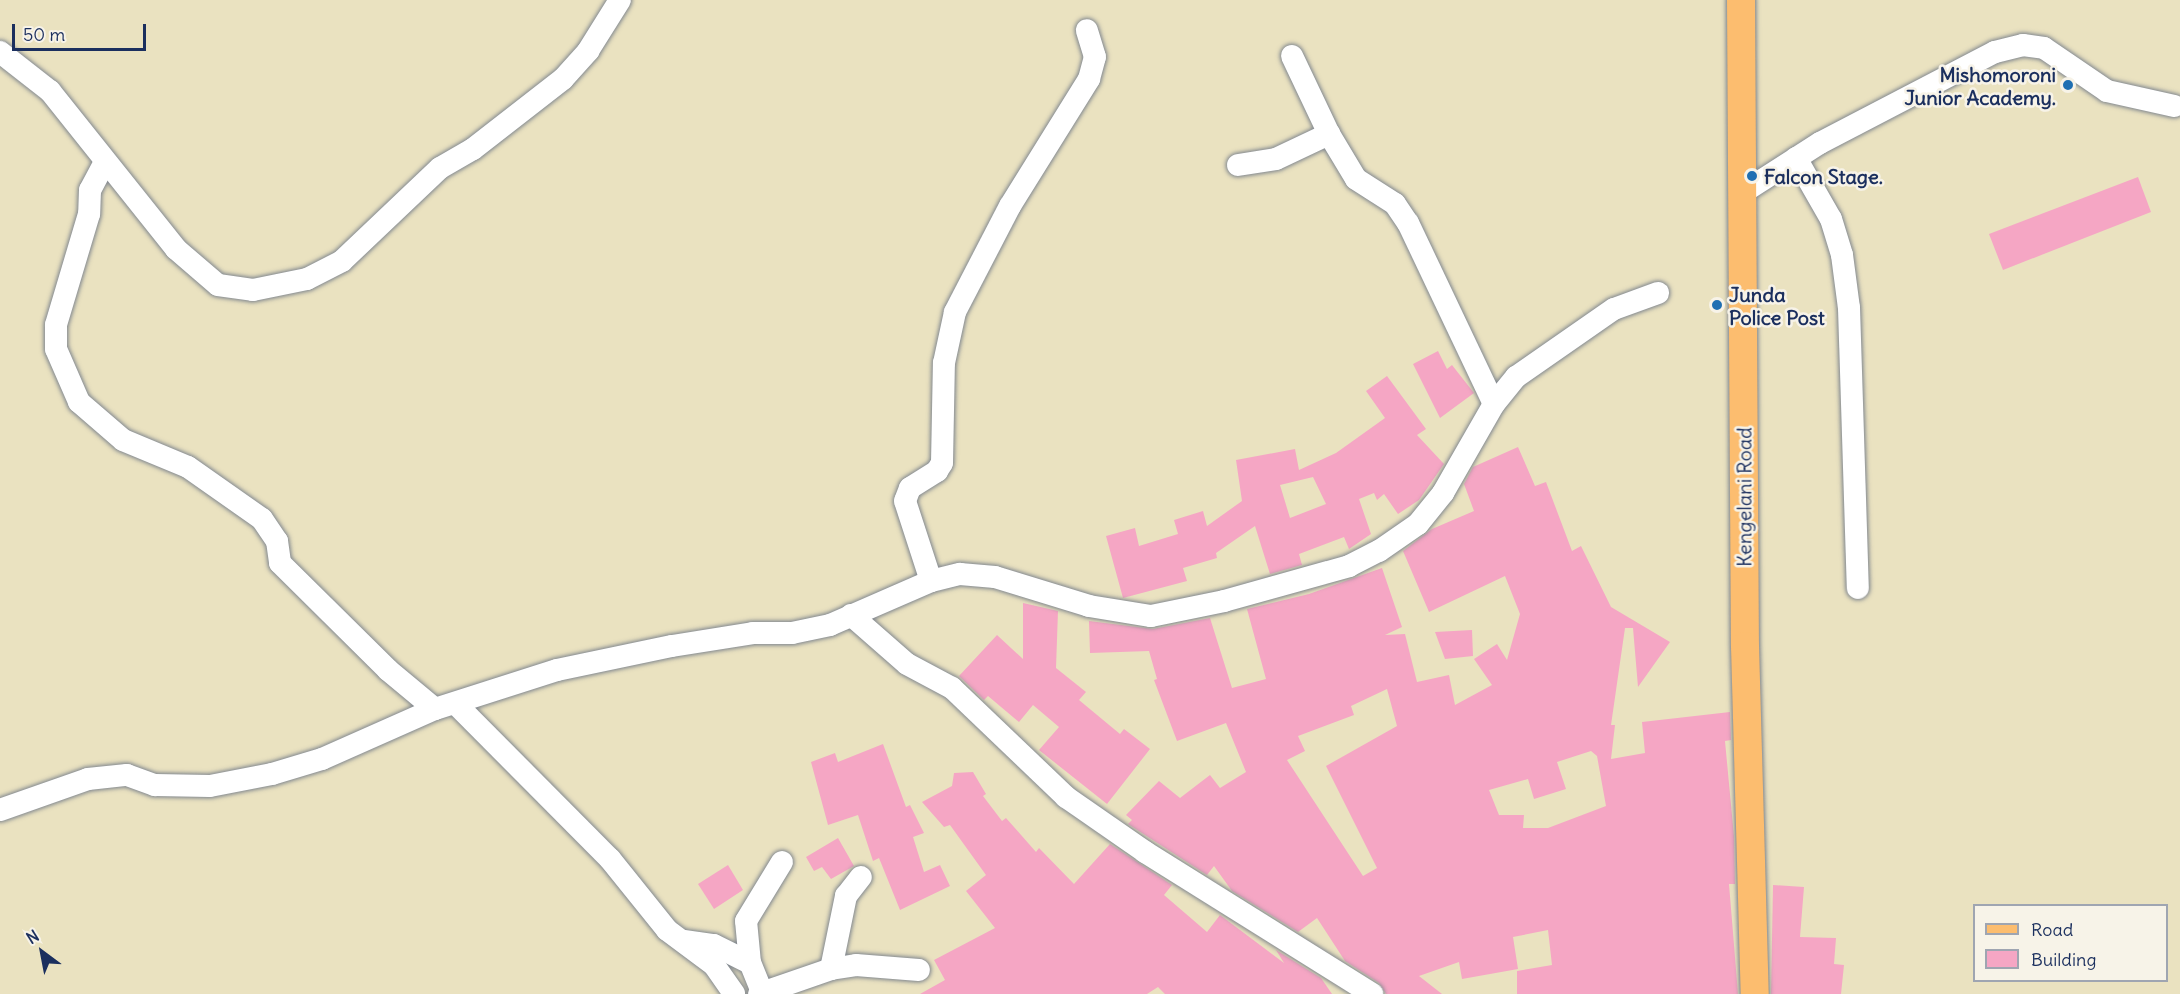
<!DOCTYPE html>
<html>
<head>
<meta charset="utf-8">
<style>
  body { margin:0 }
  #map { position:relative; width:2180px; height:994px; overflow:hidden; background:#eae2c0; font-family:Delius,sans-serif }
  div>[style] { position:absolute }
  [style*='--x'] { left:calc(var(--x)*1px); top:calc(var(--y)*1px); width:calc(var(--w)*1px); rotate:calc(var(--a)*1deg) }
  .building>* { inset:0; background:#f5a6c4 }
  .roads { filter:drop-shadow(0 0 2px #82888f) drop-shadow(0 0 2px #82888f) }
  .minor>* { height:22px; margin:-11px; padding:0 11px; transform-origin:11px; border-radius:11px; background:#fff }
  .major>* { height:28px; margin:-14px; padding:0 14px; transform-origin:14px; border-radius:14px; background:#fcbd6f }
  .dots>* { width:16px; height:16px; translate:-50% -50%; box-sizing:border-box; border:3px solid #f7f3e8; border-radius:50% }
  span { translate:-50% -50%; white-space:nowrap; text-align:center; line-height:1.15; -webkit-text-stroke:5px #f7f3e8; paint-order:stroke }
  .poi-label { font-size:20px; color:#1b2f5e; font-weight:700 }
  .right { translate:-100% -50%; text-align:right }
  .left { translate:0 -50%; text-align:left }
  .street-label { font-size:20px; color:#1b2f5e }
  .legend { position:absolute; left:1973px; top:904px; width:195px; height:78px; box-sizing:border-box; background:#f7f3e8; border:2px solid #9fa5b1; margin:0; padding:8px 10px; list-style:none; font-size:18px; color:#1b2f5e }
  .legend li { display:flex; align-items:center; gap:12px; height:30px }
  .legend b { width:30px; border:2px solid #9fa5b1 }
  .north { position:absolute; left:12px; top:922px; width:60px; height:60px; -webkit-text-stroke:4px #f7f3e8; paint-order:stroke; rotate:328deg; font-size:16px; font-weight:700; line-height:24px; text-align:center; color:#1b2f5e }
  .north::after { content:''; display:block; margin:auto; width:21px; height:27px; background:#1b2f5e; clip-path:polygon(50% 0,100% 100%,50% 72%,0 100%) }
  .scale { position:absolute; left:12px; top:24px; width:134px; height:27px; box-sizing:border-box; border:3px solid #1b2f5e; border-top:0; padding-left:8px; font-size:18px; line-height:21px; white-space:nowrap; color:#1b2f5e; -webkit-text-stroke:4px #f7f3e8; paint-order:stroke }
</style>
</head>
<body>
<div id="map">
  <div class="building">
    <i style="clip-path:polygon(2138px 177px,2151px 212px,2003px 270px,1989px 234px)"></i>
    <i style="clip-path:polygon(1438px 351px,1447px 369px,1452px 365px,1474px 393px,1440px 418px,1413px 364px)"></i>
    <i style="clip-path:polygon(evenodd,1387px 376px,1426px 429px,1417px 435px,1444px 464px,1419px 500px,1398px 514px,1384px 494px,1377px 500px,1374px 493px,1359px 499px,1371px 534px,1349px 549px,1344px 537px,1299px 554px,1302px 565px,1270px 574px,1255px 526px,1216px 553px,1217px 558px,1183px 568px,1187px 581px,1123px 598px,1106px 536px,1135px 528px,1139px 546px,1178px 534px,1174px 520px,1203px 511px,1207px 526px,1242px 501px,1236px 460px,1295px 449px,1299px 470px,1336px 453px,1385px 418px,1366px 391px,1387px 376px,1313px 477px,1326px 504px,1290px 518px,1280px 485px,1313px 477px)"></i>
    <i style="clip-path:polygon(evenodd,1518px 447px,1535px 486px,1546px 482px,1572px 551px,1581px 546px,1611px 607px,1670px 642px,1638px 687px,1633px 628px,1625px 628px,1611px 725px,1615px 725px,1611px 759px,1645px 753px,1642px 722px,1730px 712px,1731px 740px,1725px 741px,1734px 837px,1735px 884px,1729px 884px,1738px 994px,1517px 994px,1517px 971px,1552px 965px,1548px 930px,1513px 937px,1518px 969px,1462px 979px,1459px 962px,1419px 976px,1442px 994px,1386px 994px,1379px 983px,1345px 961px,1317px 918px,1298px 932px,1232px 891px,1214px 866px,1207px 875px,1128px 824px,1132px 820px,1126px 815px,1159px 781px,1180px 798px,1210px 775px,1220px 788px,1246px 772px,1226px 723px,1177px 741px,1154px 680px,1157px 679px,1149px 651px,1090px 653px,1089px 621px,1153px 629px,1210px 618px,1232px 688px,1266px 679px,1247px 609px,1309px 594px,1382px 568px,1402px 627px,1385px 635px,1405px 634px,1417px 682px,1449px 675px,1455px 705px,1492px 685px,1474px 659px,1497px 644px,1507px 660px,1520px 614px,1505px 576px,1429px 612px,1403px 551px,1432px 529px,1474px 511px,1464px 484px,1473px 467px,1518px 447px,1387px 689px,1397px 726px,1326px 766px,1377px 868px,1363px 876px,1287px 760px,1305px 751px,1298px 736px,1354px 715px,1351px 706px,1387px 689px,1518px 447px,1591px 751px,1597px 756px,1606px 806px,1548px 828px,1523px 828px,1524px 815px,1499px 815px,1489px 790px,1528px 779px,1534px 799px,1566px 789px,1557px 762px,1591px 751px)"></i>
    <i style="clip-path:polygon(1023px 603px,1058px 611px,1056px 668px,1086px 692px,1079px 700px,1120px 734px,1124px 729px,1150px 749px,1107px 804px,1039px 750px,1059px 727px,1033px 705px,1019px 722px,988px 696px,984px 700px,959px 676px,997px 635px,1023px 659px)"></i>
    <i style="clip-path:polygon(1472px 630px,1473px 656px,1445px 659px,1435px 632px)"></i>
    <i style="clip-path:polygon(883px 744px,906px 807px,910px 805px,924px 833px,913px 837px,924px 872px,940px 865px,950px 886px,900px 910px,879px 858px,873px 861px,858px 815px,828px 825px,811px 762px,835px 753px,838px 762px)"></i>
    <i style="clip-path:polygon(973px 772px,986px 794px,983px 796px,1002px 821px,1006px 818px,1036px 852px,1039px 848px,1074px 884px,1110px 844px,1172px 885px,1164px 895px,1207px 932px,1220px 915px,1284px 963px,1276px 950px,1321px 978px,1332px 994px,1165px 994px,1158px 987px,1147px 994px,920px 994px,945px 980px,934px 960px,995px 928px,966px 891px,986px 875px,950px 825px,944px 827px,922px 802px,952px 786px,954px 773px)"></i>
    <i style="clip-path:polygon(838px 838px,854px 866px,831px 879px,822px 867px,814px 871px,806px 857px)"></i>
    <i style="clip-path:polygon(728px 865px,743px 890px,714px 909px,698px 884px)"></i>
    <i style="clip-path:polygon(1773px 885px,1804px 887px,1800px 937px,1836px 938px,1834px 964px,1844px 965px,1841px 994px,1771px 994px)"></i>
  </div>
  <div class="roads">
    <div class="minor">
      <i style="--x:0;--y:52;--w:63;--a:38"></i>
      <i style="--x:50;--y:91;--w:202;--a:51.4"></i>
      <i style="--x:176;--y:249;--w:55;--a:40.6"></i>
      <i style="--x:218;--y:285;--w:35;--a:8"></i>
      <i style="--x:253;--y:290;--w:55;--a:-11.5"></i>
      <i style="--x:307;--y:279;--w:39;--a:-27"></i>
      <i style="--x:342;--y:261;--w:135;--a:-43.5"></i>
      <i style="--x:440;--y:168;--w:38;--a:-30"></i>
      <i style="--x:473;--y:149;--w:114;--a:-37.9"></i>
      <i style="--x:563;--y:79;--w:38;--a:-48"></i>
      <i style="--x:588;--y:51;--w:60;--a:-57.9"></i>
      <i style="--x:1292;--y:56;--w:86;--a:64.6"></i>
      <i style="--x:1329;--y:134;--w:52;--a:59"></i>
      <i style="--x:1356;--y:179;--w:46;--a:32.7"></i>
      <i style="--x:1395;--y:204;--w:23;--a:56"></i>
      <i style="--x:1408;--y:223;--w:200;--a:64.6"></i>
      <i style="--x:1796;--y:158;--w:70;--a:60.2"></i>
      <i style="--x:1831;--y:219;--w:38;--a:73"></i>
      <i style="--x:1842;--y:255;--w:53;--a:82.5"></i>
      <i style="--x:1849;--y:308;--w:280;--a:88.2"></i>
      <i style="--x:105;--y:162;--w:32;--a:118"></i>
      <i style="--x:90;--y:190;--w:24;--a:92"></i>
      <i style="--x:89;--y:214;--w:116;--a:106.6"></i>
      <i style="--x:56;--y:325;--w:24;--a:90"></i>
      <i style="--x:56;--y:349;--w:58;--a:66.5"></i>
      <i style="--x:79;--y:402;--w:58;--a:40.8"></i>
      <i style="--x:123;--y:440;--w:70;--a:22.6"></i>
      <i style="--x:188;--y:467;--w:90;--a:35.1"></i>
      <i style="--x:262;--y:519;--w:27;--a:56"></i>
      <i style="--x:277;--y:541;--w:22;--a:82"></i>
      <i style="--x:280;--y:563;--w:152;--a:44.7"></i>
      <i style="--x:388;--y:670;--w:61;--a:39.7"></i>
      <i style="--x:1238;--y:165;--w:38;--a:-9"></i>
      <i style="--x:1276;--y:159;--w:59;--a:-25.3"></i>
      <i style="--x:1742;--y:193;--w:93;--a:-32.7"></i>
      <i style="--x:1820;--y:143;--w:197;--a:-27.5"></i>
      <i style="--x:1995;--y:52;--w:29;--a:-14"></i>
      <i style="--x:2023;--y:45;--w:21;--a:8"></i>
      <i style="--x:2044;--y:48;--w:76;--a:34.3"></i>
      <i style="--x:2107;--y:91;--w:69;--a:12.6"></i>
      <i style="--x:931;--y:581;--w:84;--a:-108"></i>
      <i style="--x:905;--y:501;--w:14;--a:-69"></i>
      <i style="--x:910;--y:488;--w:32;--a:-32"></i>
      <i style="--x:937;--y:471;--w:9;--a:-58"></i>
      <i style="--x:942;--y:463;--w:100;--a:-88.9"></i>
      <i style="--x:944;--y:363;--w:52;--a:-77.8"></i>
      <i style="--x:955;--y:312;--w:119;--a:-62.6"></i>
      <i style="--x:1010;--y:206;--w:150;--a:-58.1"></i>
      <i style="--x:1089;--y:79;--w:23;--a:-75"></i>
      <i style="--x:1095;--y:57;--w:28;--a:-107"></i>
      <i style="--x:851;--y:615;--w:74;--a:41.2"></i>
      <i style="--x:907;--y:664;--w:51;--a:28.1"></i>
      <i style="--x:952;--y:688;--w:158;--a:43.7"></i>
      <i style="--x:1066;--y:797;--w:96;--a:34.8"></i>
      <i style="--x:1145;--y:852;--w:268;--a:32"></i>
      <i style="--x:456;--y:704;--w:218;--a:45.2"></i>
      <i style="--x:610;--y:859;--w:91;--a:51.2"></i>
      <i style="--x:667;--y:930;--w:59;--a:36.7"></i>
      <i style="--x:714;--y:965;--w:35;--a:55"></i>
      <i style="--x:0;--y:810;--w:93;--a:-19.4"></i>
      <i style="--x:88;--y:779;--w:39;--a:-6"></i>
      <i style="--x:127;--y:775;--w:30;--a:20"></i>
      <i style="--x:155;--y:785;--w:55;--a:1"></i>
      <i style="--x:210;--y:786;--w:63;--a:-11"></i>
      <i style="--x:272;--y:774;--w:52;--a:-16.7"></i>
      <i style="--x:322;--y:759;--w:124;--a:-23.9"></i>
      <i style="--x:435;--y:709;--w:128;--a:-17.7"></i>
      <i style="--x:557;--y:670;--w:117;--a:-11.8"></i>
      <i style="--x:672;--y:646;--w:82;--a:-9.1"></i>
      <i style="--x:753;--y:633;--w:39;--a:0"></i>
      <i style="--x:792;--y:633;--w:39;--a:-12"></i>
      <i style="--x:830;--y:625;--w:110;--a:-23.5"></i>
      <i style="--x:931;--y:581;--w:30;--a:-14"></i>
      <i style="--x:960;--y:574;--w:35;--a:5"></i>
      <i style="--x:995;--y:577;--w:98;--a:17.1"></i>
      <i style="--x:1089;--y:606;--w:63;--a:9.2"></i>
      <i style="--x:1151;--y:616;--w:75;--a:-11.6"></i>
      <i style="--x:1224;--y:601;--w:130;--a:-15.6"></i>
      <i style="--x:1349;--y:566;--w:34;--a:-27"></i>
      <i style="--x:1379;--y:551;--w:47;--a:-34.7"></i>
      <i style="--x:1418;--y:524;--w:40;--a:-51"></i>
      <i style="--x:1443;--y:493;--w:103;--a:-60.2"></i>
      <i style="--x:1494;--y:404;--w:35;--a:-51"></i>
      <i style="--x:1516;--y:377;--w:119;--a:-34.8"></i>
      <i style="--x:1614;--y:309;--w:47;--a:-20"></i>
      <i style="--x:684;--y:941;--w:30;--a:8"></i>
      <i style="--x:714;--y:945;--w:40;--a:26.6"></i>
      <i style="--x:831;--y:969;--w:75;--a:-78.4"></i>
      <i style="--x:846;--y:896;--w:24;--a:-52"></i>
      <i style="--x:762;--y:992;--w:31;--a:-112"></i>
      <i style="--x:750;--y:963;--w:42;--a:-95.4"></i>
      <i style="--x:746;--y:921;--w:69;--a:-58.6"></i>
      <i style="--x:759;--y:994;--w:76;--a:-19.1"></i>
      <i style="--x:831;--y:969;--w:25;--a:-9"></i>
      <i style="--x:856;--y:965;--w:63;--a:4.5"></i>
    </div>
    <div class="major">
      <i style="--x:1741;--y:0;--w:646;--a:89.65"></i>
      <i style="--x:1745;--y:646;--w:348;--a:88.4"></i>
    </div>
  </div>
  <div class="dots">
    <i style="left:2068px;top:85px;background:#1f6fb2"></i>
    <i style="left:1752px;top:176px;background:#1f6fb2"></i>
    <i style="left:1717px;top:305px;background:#1f6fb2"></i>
  </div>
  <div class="poi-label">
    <span class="right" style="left:2056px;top:86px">Mishomoroni<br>Junior Academy.</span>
    <span class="left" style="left:1764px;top:176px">Falcon Stage.</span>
    <span class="left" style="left:1729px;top:306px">Junda<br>Police Post</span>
  </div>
  <div class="street-label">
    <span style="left:1744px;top:497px;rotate:-90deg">Kengelani Road</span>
  </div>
  <ul class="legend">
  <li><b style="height:8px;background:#fcbd6f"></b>Road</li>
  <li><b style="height:16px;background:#f5a6c4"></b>Building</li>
  </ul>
  <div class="north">N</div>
  <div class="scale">50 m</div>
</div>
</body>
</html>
